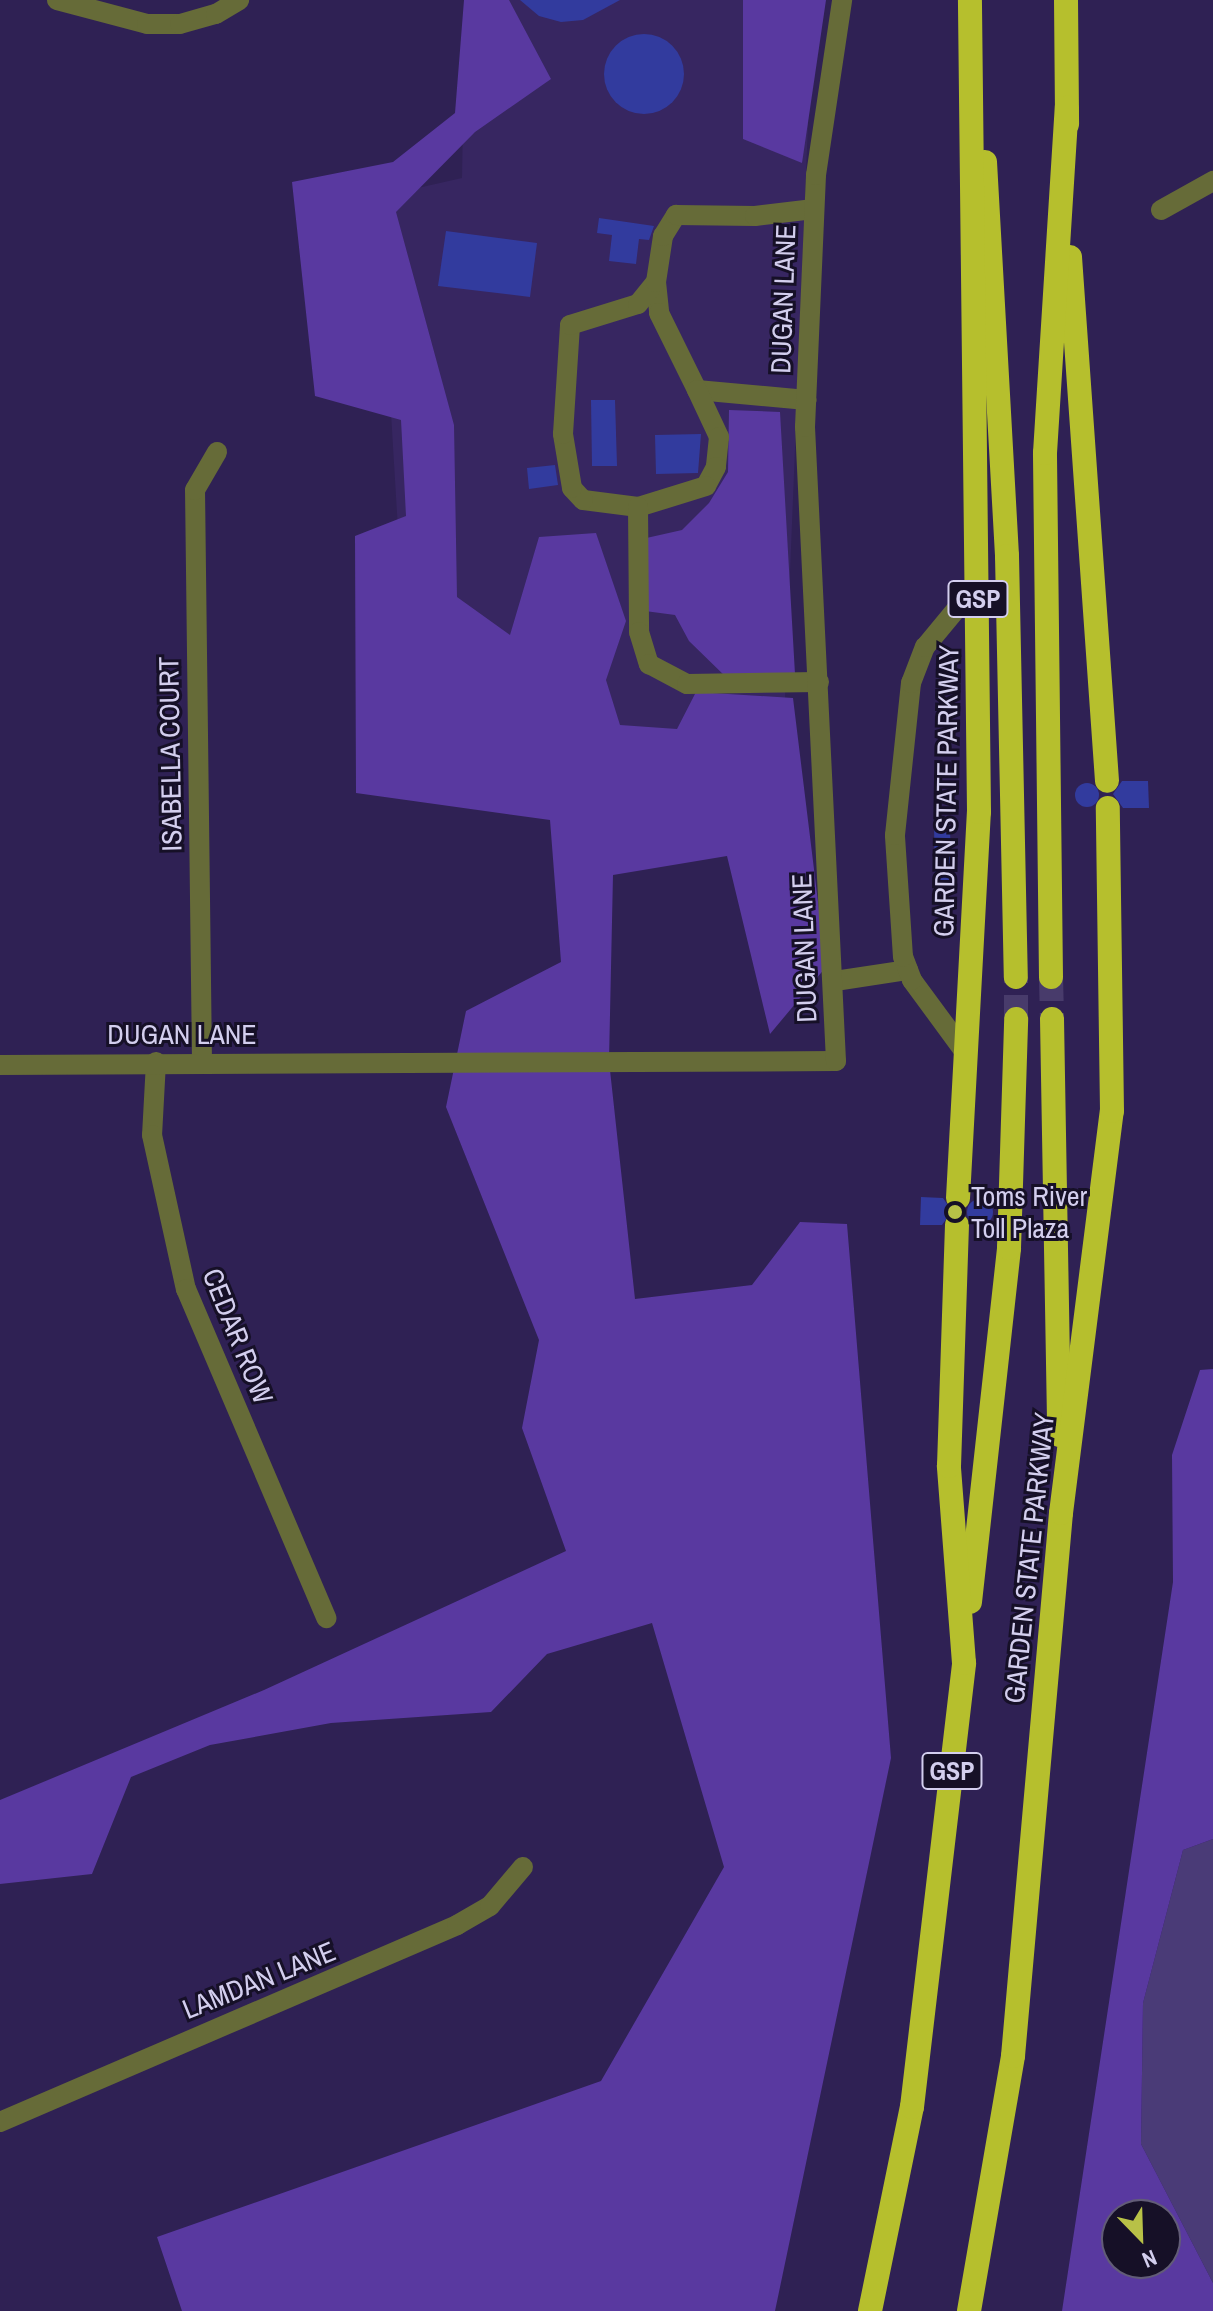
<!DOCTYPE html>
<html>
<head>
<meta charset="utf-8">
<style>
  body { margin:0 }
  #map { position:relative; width:1213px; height:2311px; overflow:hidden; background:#2f2154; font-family:"Archivo Narrow",sans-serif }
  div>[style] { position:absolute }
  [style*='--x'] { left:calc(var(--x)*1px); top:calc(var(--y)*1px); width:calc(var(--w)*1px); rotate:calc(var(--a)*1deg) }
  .built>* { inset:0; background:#372661 }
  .green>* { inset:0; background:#4a3b77 }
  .forest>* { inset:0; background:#5939a0 }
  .building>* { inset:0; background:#323b9e }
  .round { border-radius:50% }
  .highway-tunnel>* { height:24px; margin-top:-12px; transform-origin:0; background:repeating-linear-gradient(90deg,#483b6b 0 24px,transparent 0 36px) }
  .minor>* { height:20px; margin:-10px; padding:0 10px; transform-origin:10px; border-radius:10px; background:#666b38 }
  .highway>* { height:24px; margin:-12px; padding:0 12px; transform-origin:12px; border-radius:12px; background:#b6bf2d }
  .dots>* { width:22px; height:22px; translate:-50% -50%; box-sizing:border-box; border:4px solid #161027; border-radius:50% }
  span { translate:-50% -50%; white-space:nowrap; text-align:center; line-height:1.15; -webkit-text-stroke:6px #161027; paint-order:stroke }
  .shield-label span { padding:2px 6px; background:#161027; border:2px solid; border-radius:6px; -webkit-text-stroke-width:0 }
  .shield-label { font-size:26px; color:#d3ceee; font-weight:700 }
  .street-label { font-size:28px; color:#d3ceee }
  .poi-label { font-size:28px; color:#d3ceee }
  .left { translate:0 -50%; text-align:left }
  .north { position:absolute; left:1101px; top:2199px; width:80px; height:80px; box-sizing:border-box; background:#161027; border:2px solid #625c77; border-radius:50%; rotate:157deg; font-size:22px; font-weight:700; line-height:32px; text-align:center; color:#d3ceee }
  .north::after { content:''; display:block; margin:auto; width:28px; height:36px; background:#b8c147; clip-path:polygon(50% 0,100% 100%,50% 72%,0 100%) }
</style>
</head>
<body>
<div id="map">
  <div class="built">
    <i style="clip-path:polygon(465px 0,813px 0,782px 773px,412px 762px,378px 197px,462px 178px)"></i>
  </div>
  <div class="green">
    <i style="clip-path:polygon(1213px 1839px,1213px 2283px,1141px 2144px,1143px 2003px,1183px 1850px)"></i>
  </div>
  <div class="forest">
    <i style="clip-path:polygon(464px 0,509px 0,551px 79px,475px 132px,396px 212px,454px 425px,457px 597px,510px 635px,539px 537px,596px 533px,626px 621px,606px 680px,620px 725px,677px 729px,696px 692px,793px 698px,826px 967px,770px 1034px,727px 856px,613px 875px,609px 1061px,635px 1299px,752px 1285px,800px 1222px,847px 1224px,891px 1758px,775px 2311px,182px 2311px,157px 2237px,601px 2081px,724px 1867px,652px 1623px,547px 1654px,491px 1712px,331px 1723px,210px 1745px,131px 1777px,92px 1874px,0 1884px,0 1800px,264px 1690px,566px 1551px,522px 1428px,539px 1340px,446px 1107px,466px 1011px,561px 962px,550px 820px,356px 793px,355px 536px,406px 516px,401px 420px,315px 396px,292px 182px,393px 162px,455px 113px)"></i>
    <i style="clip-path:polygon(743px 0,826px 0,802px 163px,743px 139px)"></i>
    <i style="clip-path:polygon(729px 410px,780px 412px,795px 674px,728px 679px,689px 641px,675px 615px,645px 611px,642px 539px,682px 530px,709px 503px,728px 472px)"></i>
    <i style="clip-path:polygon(evenodd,1213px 1369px,1213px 1839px,1183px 1850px,1143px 2003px,1141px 2144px,1213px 2283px,1213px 2311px,1062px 2311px,1173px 1582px,1172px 1455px,1200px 1370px,1213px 1369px,1117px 2215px,1165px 2215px,1165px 2263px,1117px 2263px,1117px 2215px)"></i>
  </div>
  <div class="building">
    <i style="clip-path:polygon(520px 0,620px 0,583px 20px,561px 22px,539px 16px)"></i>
    <i class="round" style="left:604px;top:34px;width:80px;height:80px"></i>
    <i style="clip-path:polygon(599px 218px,654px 226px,649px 240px,639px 239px,636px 264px,609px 261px,612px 235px,597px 233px)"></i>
    <i style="clip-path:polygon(446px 231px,537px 243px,530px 297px,438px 286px)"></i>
    <i style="clip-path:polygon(591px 400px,615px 400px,617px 466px,592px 466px)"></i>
    <i style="clip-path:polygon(701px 434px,698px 473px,656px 474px,655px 435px)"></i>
    <i style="clip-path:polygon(555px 465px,558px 485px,529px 489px,527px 468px)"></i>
    <i style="clip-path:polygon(1122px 781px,1148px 781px,1149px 808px,1123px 808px,1113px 794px)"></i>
    <i class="round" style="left:1075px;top:783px;width:24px;height:24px"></i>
    <i style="clip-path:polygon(950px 824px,951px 882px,935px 882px,934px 825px)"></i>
    <i style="clip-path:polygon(921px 1197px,943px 1198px,952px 1211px,942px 1225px,920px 1225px)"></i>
    <i class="round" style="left:967px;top:1199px;width:26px;height:26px"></i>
  </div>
  <div class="highway-tunnel">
    <i style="--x:1051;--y:977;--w:42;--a:88.6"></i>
    <i style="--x:1016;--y:1019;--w:42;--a:-90"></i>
  </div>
  <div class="minor">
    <i style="--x:57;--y:0;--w:93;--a:14.9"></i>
    <i style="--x:147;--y:24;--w:33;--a:0"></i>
    <i style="--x:180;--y:24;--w:37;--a:-16"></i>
    <i style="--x:216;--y:14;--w:27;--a:-31"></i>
    <i style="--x:1161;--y:210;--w:60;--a:-29.1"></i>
    <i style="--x:656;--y:282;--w:31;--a:84"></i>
    <i style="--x:659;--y:313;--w:86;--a:63.7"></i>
    <i style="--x:697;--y:390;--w:110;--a:5.2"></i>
    <i style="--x:697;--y:390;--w:52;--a:64.9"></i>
    <i style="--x:719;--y:437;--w:30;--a:96"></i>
    <i style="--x:716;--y:467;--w:21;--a:118"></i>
    <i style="--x:706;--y:486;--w:71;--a:162.8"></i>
    <i style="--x:638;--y:507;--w:55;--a:-172.7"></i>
    <i style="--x:583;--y:500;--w:16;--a:-133"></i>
    <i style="--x:572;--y:488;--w:55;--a:-99.5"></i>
    <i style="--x:563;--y:434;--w:109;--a:-86.3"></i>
    <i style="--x:570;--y:325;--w:71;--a:-17.2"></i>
    <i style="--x:638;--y:304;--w:28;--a:-51"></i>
    <i style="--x:656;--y:282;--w:47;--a:-81.3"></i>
    <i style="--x:663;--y:236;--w:25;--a:-58"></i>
    <i style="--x:676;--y:215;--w:79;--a:0.7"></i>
    <i style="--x:755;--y:216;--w:59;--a:-6.8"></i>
    <i style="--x:638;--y:507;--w:125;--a:89.5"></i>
    <i style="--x:639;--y:632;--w:34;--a:73"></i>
    <i style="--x:649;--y:664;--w:43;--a:27.8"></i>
    <i style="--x:687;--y:684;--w:132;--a:-0.9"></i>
    <i style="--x:835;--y:981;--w:74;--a:-8.6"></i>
    <i style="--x:967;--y:1055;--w:93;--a:-126.3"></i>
    <i style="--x:912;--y:980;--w:25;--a:-111"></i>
    <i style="--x:903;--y:957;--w:122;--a:-93.8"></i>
    <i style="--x:895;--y:835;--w:153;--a:-84"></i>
    <i style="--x:911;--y:683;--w:39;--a:-69"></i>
    <i style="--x:925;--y:647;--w:83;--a:-50.4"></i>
    <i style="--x:156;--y:1062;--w:73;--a:93.1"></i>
    <i style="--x:152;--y:1135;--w:158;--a:77.6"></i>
    <i style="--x:186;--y:1289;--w:358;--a:66.9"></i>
    <i style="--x:202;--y:1062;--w:572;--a:-90.7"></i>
    <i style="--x:195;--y:490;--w:44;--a:-59.9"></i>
    <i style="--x:0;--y:1065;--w:836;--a:-0.27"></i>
    <i style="--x:836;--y:1061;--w:635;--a:-92.8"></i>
    <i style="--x:805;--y:427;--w:252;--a:-87.5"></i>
    <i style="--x:816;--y:175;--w:177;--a:-81.5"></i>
    <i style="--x:0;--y:2122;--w:498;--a:-23.3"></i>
    <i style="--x:457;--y:1925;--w:38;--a:-30"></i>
    <i style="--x:490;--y:1906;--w:51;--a:-49.8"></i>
  </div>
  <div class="highway">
    <i style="--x:1066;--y:0;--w:124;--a:89.5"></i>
    <i style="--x:985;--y:162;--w:395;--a:86.8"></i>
    <i style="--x:1007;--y:556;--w:421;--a:88.8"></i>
    <i style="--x:1070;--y:257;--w:525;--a:85.96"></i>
    <i style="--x:1051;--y:977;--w:524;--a:-90.66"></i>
    <i style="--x:1045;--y:453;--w:346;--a:-86.4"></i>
    <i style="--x:1052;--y:1019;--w:416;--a:89"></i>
    <i style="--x:958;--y:1198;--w:387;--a:-86.9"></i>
    <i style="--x:979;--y:812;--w:812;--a:-90.64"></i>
    <i style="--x:970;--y:1602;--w:356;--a:-83.7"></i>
    <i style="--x:1009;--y:1248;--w:229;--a:-88.2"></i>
    <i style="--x:870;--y:2311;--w:208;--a:-78.4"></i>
    <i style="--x:912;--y:2107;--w:447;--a:-83.3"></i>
    <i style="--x:964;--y:1663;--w:198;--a:-94.4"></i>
    <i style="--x:949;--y:1466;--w:241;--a:-88.1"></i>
    <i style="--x:969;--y:2311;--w:259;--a:-80.2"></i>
    <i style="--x:1013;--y:2056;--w:545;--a:-84.95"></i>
    <i style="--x:1061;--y:1513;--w:405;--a:-82.8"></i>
    <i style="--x:1112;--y:1111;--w:303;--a:-90.8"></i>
  </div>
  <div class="dots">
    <i style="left:955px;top:1212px;background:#b8c147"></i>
  </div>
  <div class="shield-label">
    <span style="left:978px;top:599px">GSP</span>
    <span style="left:952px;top:1771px">GSP</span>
  </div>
  <div class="street-label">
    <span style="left:783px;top:299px;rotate:-88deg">DUGAN LANE</span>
    <span style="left:170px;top:754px;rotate:-91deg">ISABELLA COURT</span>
    <span style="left:946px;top:791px;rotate:-89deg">GARDEN STATE PARKWAY</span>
    <span style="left:804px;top:948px;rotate:-92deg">DUGAN LANE</span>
    <span style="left:182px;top:1034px">DUGAN LANE</span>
    <span style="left:238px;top:1336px;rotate:68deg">CEDAR ROW</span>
    <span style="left:1029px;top:1558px;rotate:-84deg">GARDEN STATE PARKWAY</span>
    <span style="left:259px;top:1980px;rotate:-22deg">LAMDAN LANE</span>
  </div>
  <div class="poi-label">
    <span class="left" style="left:971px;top:1212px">Toms River<br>Toll Plaza</span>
  </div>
  <div class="north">N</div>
</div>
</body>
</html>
